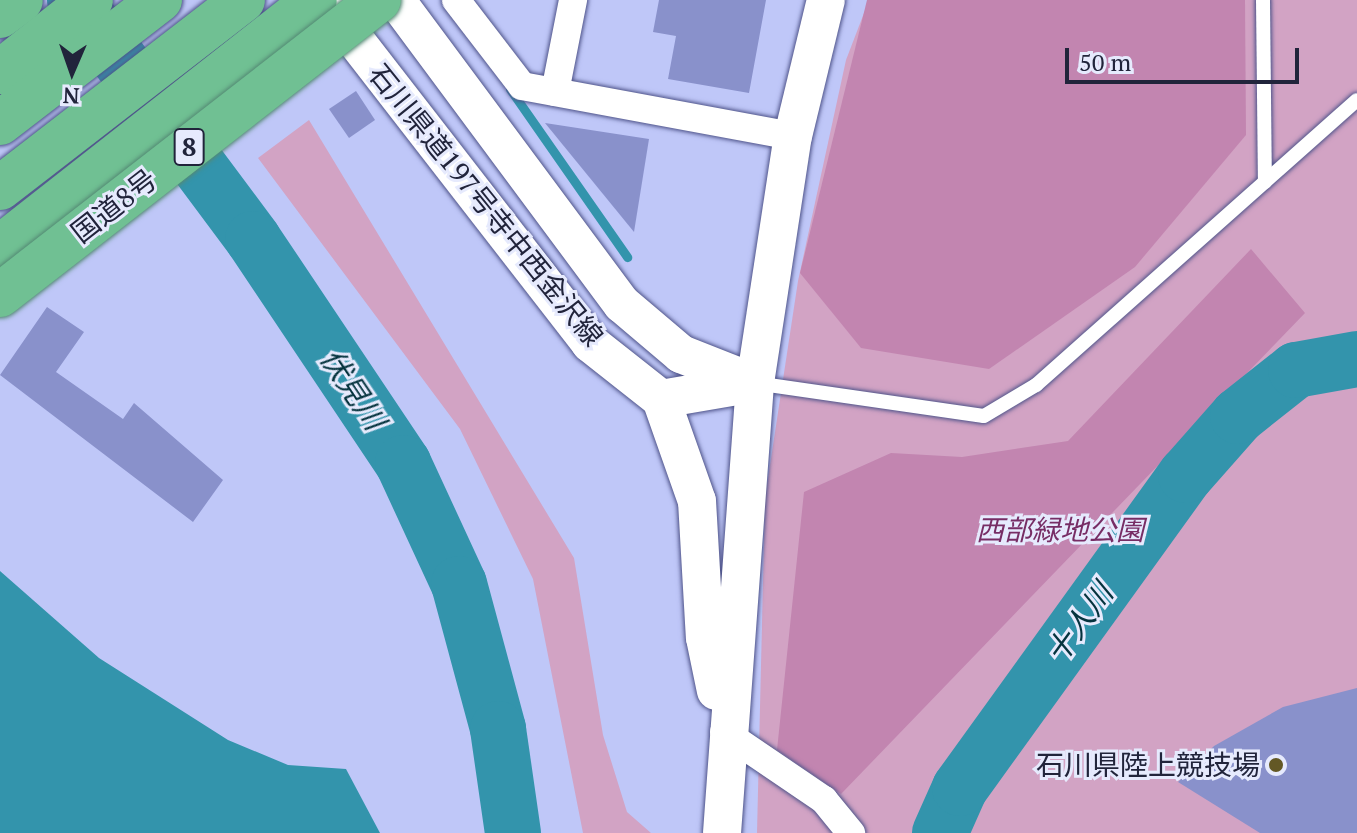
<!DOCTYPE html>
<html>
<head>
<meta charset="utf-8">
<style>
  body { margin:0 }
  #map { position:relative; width:1357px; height:833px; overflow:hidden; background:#bfc7f8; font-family:"PT Serif","Noto Sans JP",serif }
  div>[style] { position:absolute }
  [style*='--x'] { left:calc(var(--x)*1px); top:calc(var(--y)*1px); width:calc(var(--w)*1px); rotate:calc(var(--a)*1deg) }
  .green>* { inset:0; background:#d2a3c4 }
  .forest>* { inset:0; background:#c285b0 }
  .water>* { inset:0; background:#3394ac }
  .stream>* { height:9px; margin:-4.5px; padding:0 4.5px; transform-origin:4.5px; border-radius:4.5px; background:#3394ac }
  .river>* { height:56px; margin:-28px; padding:0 28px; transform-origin:28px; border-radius:28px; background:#3394ac }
  .building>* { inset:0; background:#8991cb }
  .roads { filter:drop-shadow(0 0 2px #4f548a) drop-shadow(0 0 2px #4f548a) }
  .lane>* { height:14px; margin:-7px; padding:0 7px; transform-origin:7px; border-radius:7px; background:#fff }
  .street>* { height:28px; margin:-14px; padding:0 14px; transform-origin:14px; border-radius:14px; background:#fff }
  .secondary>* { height:38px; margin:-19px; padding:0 19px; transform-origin:19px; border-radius:19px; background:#fff }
  .highway>* { height:44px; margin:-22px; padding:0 22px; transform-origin:22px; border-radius:22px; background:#70c093 }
  .bridges { filter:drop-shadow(0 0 2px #548974) drop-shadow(0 0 2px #548974) }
  .highway-bridge>* { height:44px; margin:-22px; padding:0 22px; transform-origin:22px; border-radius:22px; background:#70c093 }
  .dots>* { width:22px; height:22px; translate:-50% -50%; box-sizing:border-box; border:4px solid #e6eafd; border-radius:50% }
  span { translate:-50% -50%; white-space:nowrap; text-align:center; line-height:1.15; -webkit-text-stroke:6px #e6eafd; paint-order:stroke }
  .shield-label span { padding:2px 6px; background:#e6eafd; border:2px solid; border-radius:6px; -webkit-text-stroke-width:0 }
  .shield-label { font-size:26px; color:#21243b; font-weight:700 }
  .street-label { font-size:28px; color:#21243b }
  .park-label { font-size:28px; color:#772d65; font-style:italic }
  .poi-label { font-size:28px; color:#21243b }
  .right { translate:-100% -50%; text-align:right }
  .water-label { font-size:30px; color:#05333e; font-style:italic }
  .north { position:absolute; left:32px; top:32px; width:80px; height:80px; -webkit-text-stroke:6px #e6eafd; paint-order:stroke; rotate:182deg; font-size:22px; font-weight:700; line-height:32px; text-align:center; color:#21243b }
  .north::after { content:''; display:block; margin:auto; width:28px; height:36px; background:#21243b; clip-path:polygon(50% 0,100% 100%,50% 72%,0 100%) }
  .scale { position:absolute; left:1065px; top:48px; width:234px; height:36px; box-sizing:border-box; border:4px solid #21243b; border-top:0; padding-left:10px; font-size:24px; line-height:28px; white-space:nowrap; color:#21243b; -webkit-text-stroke:6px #e6eafd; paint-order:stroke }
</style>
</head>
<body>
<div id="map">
  <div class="green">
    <i style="clip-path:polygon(869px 0,1357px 0,1357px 833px,757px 833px,765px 498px,798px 281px,846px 60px)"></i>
    <i style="clip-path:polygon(309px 120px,574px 558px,603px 735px,627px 812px,651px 833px,583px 833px,533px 579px,460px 429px,258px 158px)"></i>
  </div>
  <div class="forest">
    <i style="clip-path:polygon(867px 0,1245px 0,1246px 135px,1135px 267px,989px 369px,861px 348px,800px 273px)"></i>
    <i style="clip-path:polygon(1251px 249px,1305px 313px,841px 794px,777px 750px,804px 492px,891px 453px,962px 457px,1068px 441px)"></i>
  </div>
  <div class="water">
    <i style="clip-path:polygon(0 571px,99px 658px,228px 740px,288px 765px,346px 769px,380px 833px,0 833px)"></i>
  </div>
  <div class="stream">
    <i style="--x:510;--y:89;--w:205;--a:55.1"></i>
  </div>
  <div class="river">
    <i style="--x:75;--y:0;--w:298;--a:53.3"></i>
    <i style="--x:253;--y:239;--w:270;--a:56.2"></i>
    <i style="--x:403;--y:463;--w:133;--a:65.2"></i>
    <i style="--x:459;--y:584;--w:150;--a:74.9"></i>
    <i style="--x:498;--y:729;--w:105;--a:81.8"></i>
    <i style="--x:940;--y:833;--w:49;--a:-66"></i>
    <i style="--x:960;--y:788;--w:386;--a:-54.2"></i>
    <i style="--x:1186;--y:475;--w:79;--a:-48.6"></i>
    <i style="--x:1238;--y:416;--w:74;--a:-38.4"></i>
    <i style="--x:1296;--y:370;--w:62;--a:-10.2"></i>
  </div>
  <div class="building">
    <i style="clip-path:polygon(659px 0,766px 0,749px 93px,668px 79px,676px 36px,653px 32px)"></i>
    <i style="clip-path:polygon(356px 91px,375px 120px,349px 138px,329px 109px)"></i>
    <i style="clip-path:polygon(545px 123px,649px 139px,634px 232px)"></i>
    <i style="clip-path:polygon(47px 307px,84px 332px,56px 372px,123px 419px,134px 403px,223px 480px,193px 522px,0 375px)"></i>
    <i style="clip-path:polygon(1357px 688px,1357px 833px,1260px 833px,1178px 782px,1214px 746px,1283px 707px)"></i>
  </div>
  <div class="roads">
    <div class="lane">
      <i style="--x:1263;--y:0;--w:182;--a:89.4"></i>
      <i style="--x:755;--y:383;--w:231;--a:8.2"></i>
      <i style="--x:984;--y:416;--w:61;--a:-30.8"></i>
      <i style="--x:1036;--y:385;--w:429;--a:-41.6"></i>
    </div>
    <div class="street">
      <i style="--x:456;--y:0;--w:108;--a:52.5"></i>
      <i style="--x:522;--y:86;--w:276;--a:10.5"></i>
      <i style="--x:555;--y:92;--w:94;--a:-78.9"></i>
      <i style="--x:724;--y:732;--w:121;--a:34.2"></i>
      <i style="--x:824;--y:800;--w:43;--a:50.7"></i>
    </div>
    <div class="secondary">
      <i style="--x:396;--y:0;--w:379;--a:53.4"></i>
      <i style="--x:622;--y:304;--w:77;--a:40.3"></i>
      <i style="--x:681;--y:354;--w:79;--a:21.4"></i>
      <i style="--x:328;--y:5;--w:428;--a:52.2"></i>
      <i style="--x:590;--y:343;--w:90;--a:38.3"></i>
      <i style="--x:661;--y:399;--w:95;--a:-9.7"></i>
      <i style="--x:661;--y:399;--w:108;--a:70.6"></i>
      <i style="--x:697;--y:501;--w:137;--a:86.7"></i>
      <i style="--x:705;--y:638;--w:54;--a:78.3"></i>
      <i style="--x:722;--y:833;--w:451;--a:-85.8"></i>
      <i style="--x:755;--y:383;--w:250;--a:-81.3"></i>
      <i style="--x:793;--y:136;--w:140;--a:-76.4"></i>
    </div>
    <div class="highway">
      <i style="--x:0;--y:16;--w:26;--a:-37"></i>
      <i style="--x:0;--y:72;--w:116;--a:-38.4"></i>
      <i style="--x:0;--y:123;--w:202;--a:-37.6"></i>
      <i style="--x:0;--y:188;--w:307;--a:-37.7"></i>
      <i style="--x:0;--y:247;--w:400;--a:-38.1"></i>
    </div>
  </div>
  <div class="bridges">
    <div class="highway-bridge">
      <i style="--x:0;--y:295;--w:480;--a:-37.9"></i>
    </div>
  </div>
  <div class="dots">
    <i style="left:1276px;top:765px;background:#635825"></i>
  </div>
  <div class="shield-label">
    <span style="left:189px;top:147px">8</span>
  </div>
  <div class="street-label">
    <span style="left:486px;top:205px;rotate:51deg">石川県道197号寺中西金沢線</span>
    <span style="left:114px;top:206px;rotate:-38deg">国道8号</span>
  </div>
  <div class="park-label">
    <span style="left:1060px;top:530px">西部緑地公園</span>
  </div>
  <div class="poi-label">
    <span class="right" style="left:1260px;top:765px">石川県陸上競技場</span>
  </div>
  <div class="water-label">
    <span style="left:353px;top:389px;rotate:56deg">伏見川</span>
    <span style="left:1079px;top:623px;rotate:-54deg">十人川</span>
  </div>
  <div class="north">N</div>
  <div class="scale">50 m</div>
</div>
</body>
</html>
